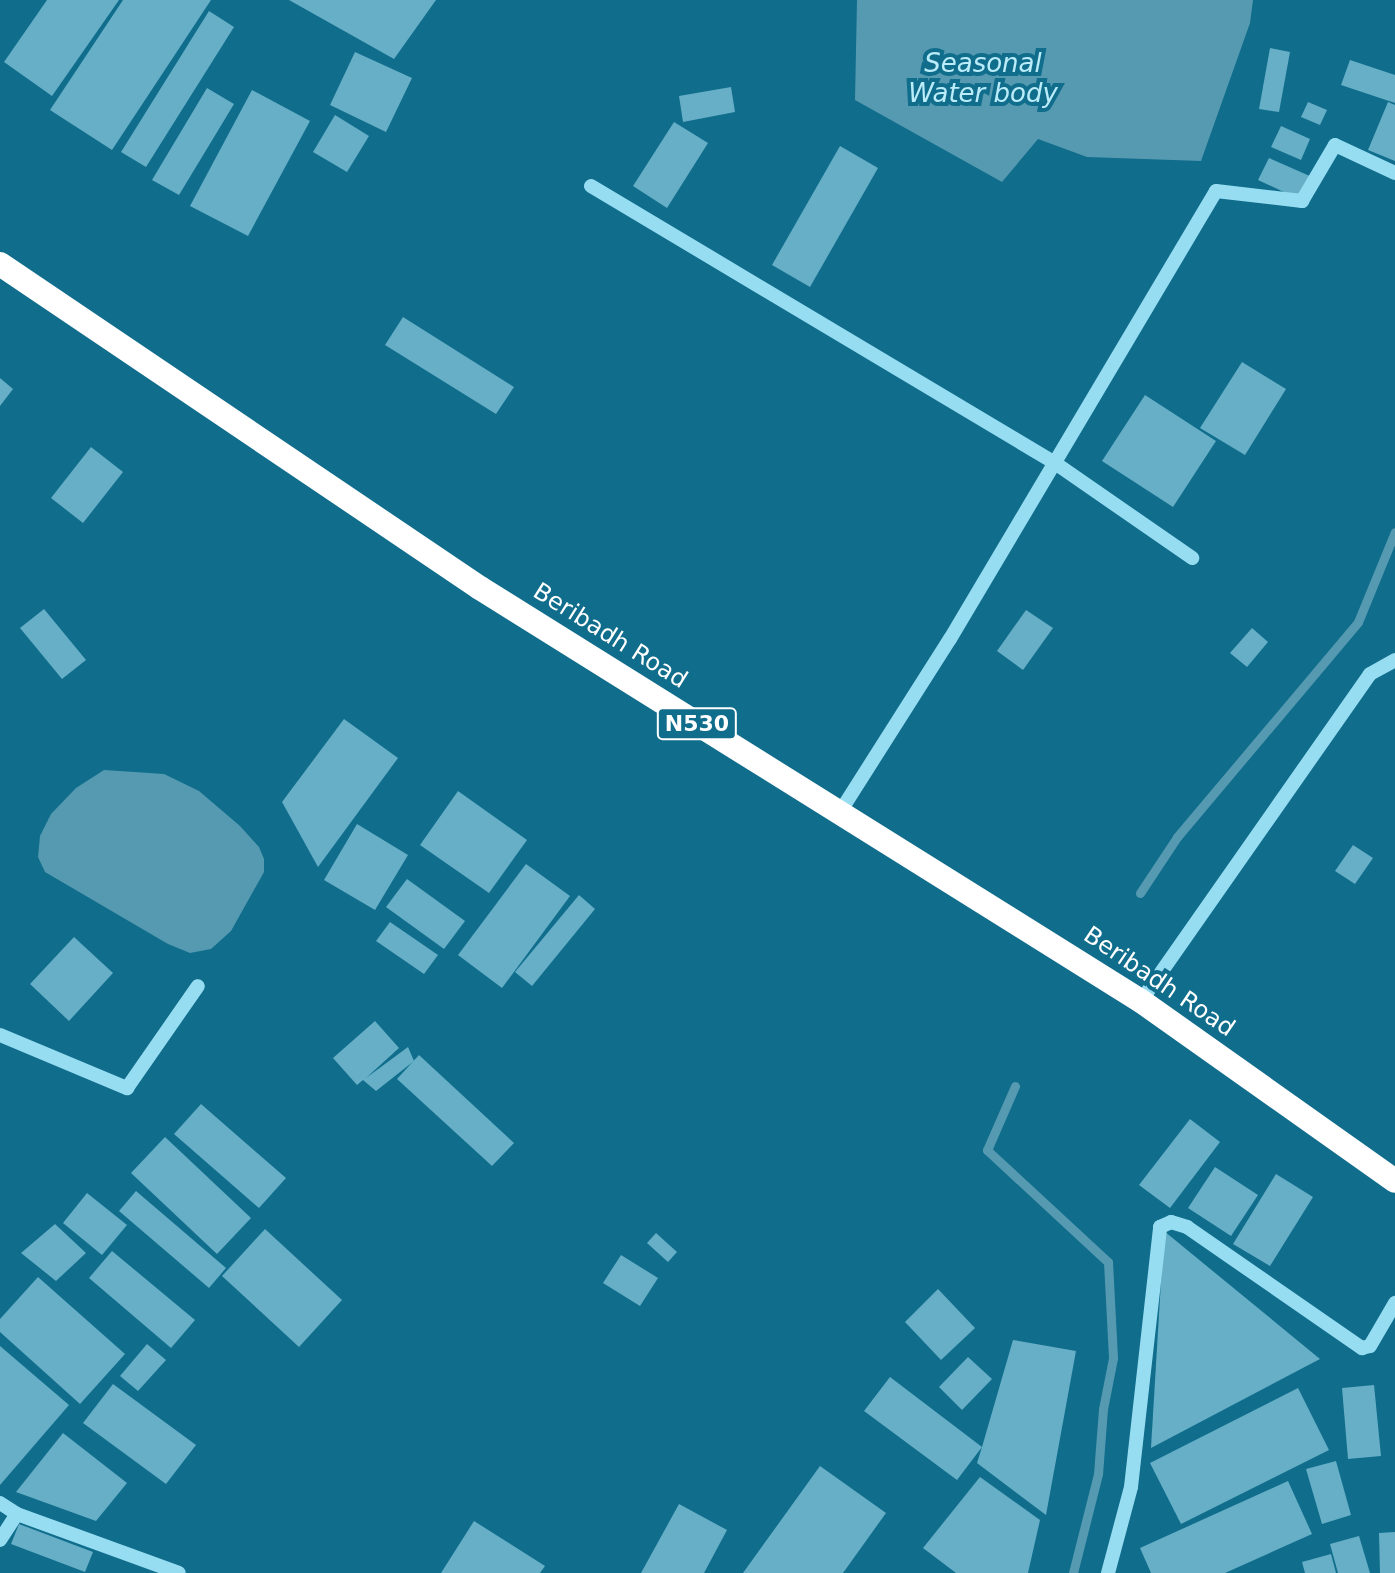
<!DOCTYPE html>
<html>
<head>
<meta charset="utf-8">
<style>
  body { margin:0 }
  #map { position:relative; width:1395px; height:1573px; overflow:hidden; background:#106d8c; font-family:"DejaVu Sans",sans-serif }
  div>[style] { position:absolute }
  [style*='--x'] { left:calc(var(--x)*1px); top:calc(var(--y)*1px); width:calc(var(--w)*1px); rotate:calc(var(--a)*1deg) }
  .water>* { inset:0; background:#569ab1 }
  .stream>* { height:9px; margin:-4.5px; padding:0 4.5px; transform-origin:4.5px; border-radius:4.5px; background:#569ab1 }
  .building>* { inset:0; background:#66afc7 }
  .minor>* { height:14px; margin:-7px; padding:0 7px; transform-origin:7px; border-radius:7px; background:#97ddf2 }
  .highway>* { height:24px; margin:-12px; padding:0 12px; transform-origin:12px; border-radius:12px; background:#fff }
  span { translate:-50% -50%; white-space:nowrap; text-align:center; line-height:1.15; -webkit-text-stroke:8px #106d8c; paint-order:stroke }
  .shield-label span { padding:2px 6px; background:#106d8c; border:2px solid; border-radius:6px; -webkit-text-stroke-width:0 }
  .shield-label { font-size:22px; color:#fff; font-weight:700 }
  .street-label { font-size:24px; color:#fff }
  .water-label { font-size:26px; color:#baecfa; font-style:italic }
</style>
</head>
<body>
<div id="map">
  <div class="water">
    <i style="clip-path:polygon(857px 0,1253px 0,1250px 23px,1201px 161px,1087px 157px,1038px 139px,1002px 182px,855px 100px)"></i>
    <i style="clip-path:polygon(104px 770px,164px 774px,199px 791px,240px 826px,259px 847px,264px 859px,264px 872px,231px 931px,211px 949px,190px 953px,168px 944px,45px 872px,38px 857px,40px 836px,51px 814px,76px 788px)"></i>
  </div>
  <div class="stream">
    <i style="--x:1140;--y:893;--w:67;--a:-56.5"></i>
    <i style="--x:1177;--y:837;--w:281;--a:-49.9"></i>
    <i style="--x:1358;--y:622;--w:97;--a:-67.7"></i>
    <i style="--x:1015;--y:1086;--w:70;--a:113.6"></i>
    <i style="--x:987;--y:1150;--w:165;--a:42.8"></i>
    <i style="--x:1108;--y:1262;--w:96;--a:87"></i>
    <i style="--x:1113;--y:1358;--w:52;--a:101.1"></i>
    <i style="--x:1103;--y:1409;--w:65;--a:94.4"></i>
    <i style="--x:1098;--y:1474;--w:102;--a:104.2"></i>
  </div>
  <div class="building">
    <i style="clip-path:polygon(47px 0,119px 0,52px 96px,4px 62px)"></i>
    <i style="clip-path:polygon(123px 0,211px 0,112px 150px,50px 110px)"></i>
    <i style="clip-path:polygon(289px 0,436px 0,394px 59px)"></i>
    <i style="clip-path:polygon(209px 11px,234px 27px,146px 167px,121px 152px)"></i>
    <i style="clip-path:polygon(1270px 48px,1290px 52px,1279px 112px,1259px 109px)"></i>
    <i style="clip-path:polygon(355px 52px,412px 78px,386px 132px,330px 105px)"></i>
    <i style="clip-path:polygon(1350px 60px,1395px 75px,1395px 103px,1341px 85px)"></i>
    <i style="clip-path:polygon(731px 87px,735px 112px,683px 122px,679px 96px)"></i>
    <i style="clip-path:polygon(207px 88px,234px 104px,179px 195px,152px 180px)"></i>
    <i style="clip-path:polygon(252px 90px,310px 121px,248px 236px,190px 206px)"></i>
    <i style="clip-path:polygon(1308px 102px,1327px 110px,1320px 125px,1301px 117px)"></i>
    <i style="clip-path:polygon(1388px 102px,1395px 105px,1395px 161px,1368px 150px)"></i>
    <i style="clip-path:polygon(335px 115px,369px 136px,347px 172px,313px 152px)"></i>
    <i style="clip-path:polygon(674px 122px,708px 143px,667px 208px,633px 186px)"></i>
    <i style="clip-path:polygon(1281px 126px,1310px 139px,1301px 160px,1271px 147px)"></i>
    <i style="clip-path:polygon(840px 146px,878px 168px,810px 287px,772px 265px)"></i>
    <i style="clip-path:polygon(1269px 158px,1312px 177px,1301px 200px,1258px 180px)"></i>
    <i style="clip-path:polygon(403px 317px,514px 387px,496px 414px,385px 345px)"></i>
    <i style="clip-path:polygon(1242px 362px,1286px 389px,1245px 455px,1200px 428px)"></i>
    <i style="clip-path:polygon(0 378px,13px 389px,0 406px)"></i>
    <i style="clip-path:polygon(1145px 395px,1216px 441px,1173px 507px,1102px 461px)"></i>
    <i style="clip-path:polygon(91px 447px,123px 472px,83px 523px,51px 498px)"></i>
    <i style="clip-path:polygon(44px 609px,86px 660px,62px 679px,20px 628px)"></i>
    <i style="clip-path:polygon(1026px 610px,1053px 628px,1023px 670px,997px 651px)"></i>
    <i style="clip-path:polygon(1252px 628px,1268px 642px,1247px 667px,1230px 653px)"></i>
    <i style="clip-path:polygon(344px 719px,398px 758px,318px 867px,282px 802px)"></i>
    <i style="clip-path:polygon(458px 791px,527px 840px,489px 893px,420px 845px)"></i>
    <i style="clip-path:polygon(357px 824px,408px 855px,375px 910px,324px 880px)"></i>
    <i style="clip-path:polygon(1353px 845px,1373px 858px,1355px 884px,1335px 871px)"></i>
    <i style="clip-path:polygon(526px 864px,570px 896px,502px 988px,458px 955px)"></i>
    <i style="clip-path:polygon(407px 879px,465px 921px,444px 949px,386px 907px)"></i>
    <i style="clip-path:polygon(579px 895px,595px 909px,532px 986px,515px 972px)"></i>
    <i style="clip-path:polygon(390px 922px,438px 955px,424px 974px,376px 941px)"></i>
    <i style="clip-path:polygon(74px 937px,113px 973px,69px 1021px,30px 984px)"></i>
    <i style="clip-path:polygon(375px 1021px,399px 1048px,366px 1078px,408px 1047px,414px 1061px,376px 1091px,363px 1080px,357px 1085px,333px 1058px)"></i>
    <i style="clip-path:polygon(419px 1055px,514px 1143px,492px 1166px,397px 1079px)"></i>
    <i style="clip-path:polygon(201px 1104px,286px 1178px,259px 1208px,174px 1134px)"></i>
    <i style="clip-path:polygon(1190px 1119px,1220px 1142px,1170px 1208px,1139px 1185px)"></i>
    <i style="clip-path:polygon(165px 1137px,251px 1218px,217px 1254px,131px 1173px)"></i>
    <i style="clip-path:polygon(1215px 1167px,1258px 1195px,1231px 1236px,1188px 1208px)"></i>
    <i style="clip-path:polygon(1276px 1174px,1313px 1197px,1270px 1266px,1233px 1244px)"></i>
    <i style="clip-path:polygon(136px 1191px,226px 1268px,209px 1288px,119px 1211px)"></i>
    <i style="clip-path:polygon(87px 1193px,127px 1225px,102px 1255px,63px 1223px)"></i>
    <i style="clip-path:polygon(55px 1224px,86px 1253px,56px 1281px,21px 1253px)"></i>
    <i style="clip-path:polygon(265px 1229px,342px 1300px,299px 1347px,222px 1276px)"></i>
    <i style="clip-path:polygon(1164px 1231px,1320px 1359px,1151px 1448px)"></i>
    <i style="clip-path:polygon(656px 1233px,677px 1252px,668px 1262px,647px 1243px)"></i>
    <i style="clip-path:polygon(112px 1251px,195px 1320px,171px 1348px,89px 1278px)"></i>
    <i style="clip-path:polygon(621px 1255px,658px 1278px,640px 1306px,603px 1283px)"></i>
    <i style="clip-path:polygon(38px 1277px,125px 1354px,80px 1404px,0 1332px,0 1319px)"></i>
    <i style="clip-path:polygon(938px 1289px,975px 1328px,941px 1360px,905px 1322px)"></i>
    <i style="clip-path:polygon(1013px 1340px,1076px 1351px,1046px 1515px,977px 1463px,982px 1447px,957px 1480px,864px 1411px,890px 1377px,982px 1447px)"></i>
    <i style="clip-path:polygon(147px 1344px,166px 1360px,138px 1391px,120px 1376px)"></i>
    <i style="clip-path:polygon(0 1346px,69px 1405px,0 1485px)"></i>
    <i style="clip-path:polygon(968px 1357px,992px 1379px,962px 1410px,939px 1387px)"></i>
    <i style="clip-path:polygon(113px 1384px,196px 1445px,166px 1484px,83px 1423px)"></i>
    <i style="clip-path:polygon(1374px 1385px,1381px 1456px,1348px 1459px,1342px 1388px)"></i>
    <i style="clip-path:polygon(1298px 1388px,1329px 1450px,1181px 1524px,1150px 1463px)"></i>
    <i style="clip-path:polygon(63px 1433px,127px 1483px,96px 1521px,16px 1492px)"></i>
    <i style="clip-path:polygon(1336px 1461px,1351px 1515px,1322px 1524px,1306px 1469px)"></i>
    <i style="clip-path:polygon(820px 1466px,886px 1513px,843px 1573px,743px 1573px)"></i>
    <i style="clip-path:polygon(980px 1477px,1040px 1520px,1028px 1573px,956px 1573px,923px 1548px)"></i>
    <i style="clip-path:polygon(1288px 1481px,1312px 1534px,1225px 1573px,1151px 1573px,1140px 1548px)"></i>
    <i style="clip-path:polygon(679px 1504px,727px 1530px,704px 1573px,641px 1573px)"></i>
    <i style="clip-path:polygon(474px 1521px,545px 1566px,540px 1573px,441px 1573px)"></i>
    <i style="clip-path:polygon(19px 1524px,93px 1552px,85px 1572px,11px 1544px)"></i>
    <i style="clip-path:polygon(1395px 1532px,1395px 1573px,1380px 1573px,1379px 1533px)"></i>
    <i style="clip-path:polygon(1359px 1536px,1370px 1573px,1338px 1573px,1330px 1544px)"></i>
    <i style="clip-path:polygon(1331px 1554px,1336px 1573px,1305px 1573px,1302px 1562px)"></i>
  </div>
  <div class="minor">
    <i style="--x:591;--y:186;--w:540;--a:30.84"></i>
    <i style="--x:1055;--y:463;--w:167;--a:34.7"></i>
    <i style="--x:840;--y:812;--w:205;--a:-57.6"></i>
    <i style="--x:950;--y:639;--w:521;--a:-59.3"></i>
    <i style="--x:1216;--y:191;--w:87;--a:6.6"></i>
    <i style="--x:1302;--y:201;--w:65;--a:-59.5"></i>
    <i style="--x:1335;--y:145;--w:66;--a:25"></i>
    <i style="--x:1141;--y:1001;--w:399;--a:-55"></i>
    <i style="--x:1370;--y:674;--w:29;--a:-29"></i>
    <i style="--x:0;--y:1035;--w:138;--a:22.7"></i>
    <i style="--x:127;--y:1088;--w:124;--a:-55.2"></i>
    <i style="--x:0;--y:1503;--w:20;--a:33"></i>
    <i style="--x:17;--y:1514;--w:172;--a:20"></i>
    <i style="--x:0;--y:1540;--w:31;--a:-57"></i>
    <i style="--x:1108;--y:1573;--w:89;--a:-75"></i>
    <i style="--x:1131;--y:1487;--w:262;--a:-83.6"></i>
    <i style="--x:1160;--y:1227;--w:12;--a:-24"></i>
    <i style="--x:1171;--y:1222;--w:17;--a:17"></i>
    <i style="--x:1187;--y:1227;--w:213;--a:34.7"></i>
    <i style="--x:1362;--y:1348;--w:8;--a:-14"></i>
    <i style="--x:1370;--y:1346;--w:50;--a:-59.8"></i>
  </div>
  <div class="highway">
    <i style="--x:0;--y:264;--w:579;--a:34.02"></i>
    <i style="--x:480;--y:588;--w:779;--a:32"></i>
    <i style="--x:1141;--y:1001;--w:311;--a:35.3"></i>
  </div>
  <div class="shield-label">
    <span style="left:697px;top:724px">N530</span>
  </div>
  <div class="street-label">
    <span style="left:610px;top:636px;rotate:32deg">Beribadh Road</span>
    <span style="left:1159px;top:982px;rotate:34deg">Beribadh Road</span>
  </div>
  <div class="water-label">
    <span style="left:983px;top:79px">Seasonal<br>Water body</span>
  </div>
</div>
</body>
</html>
